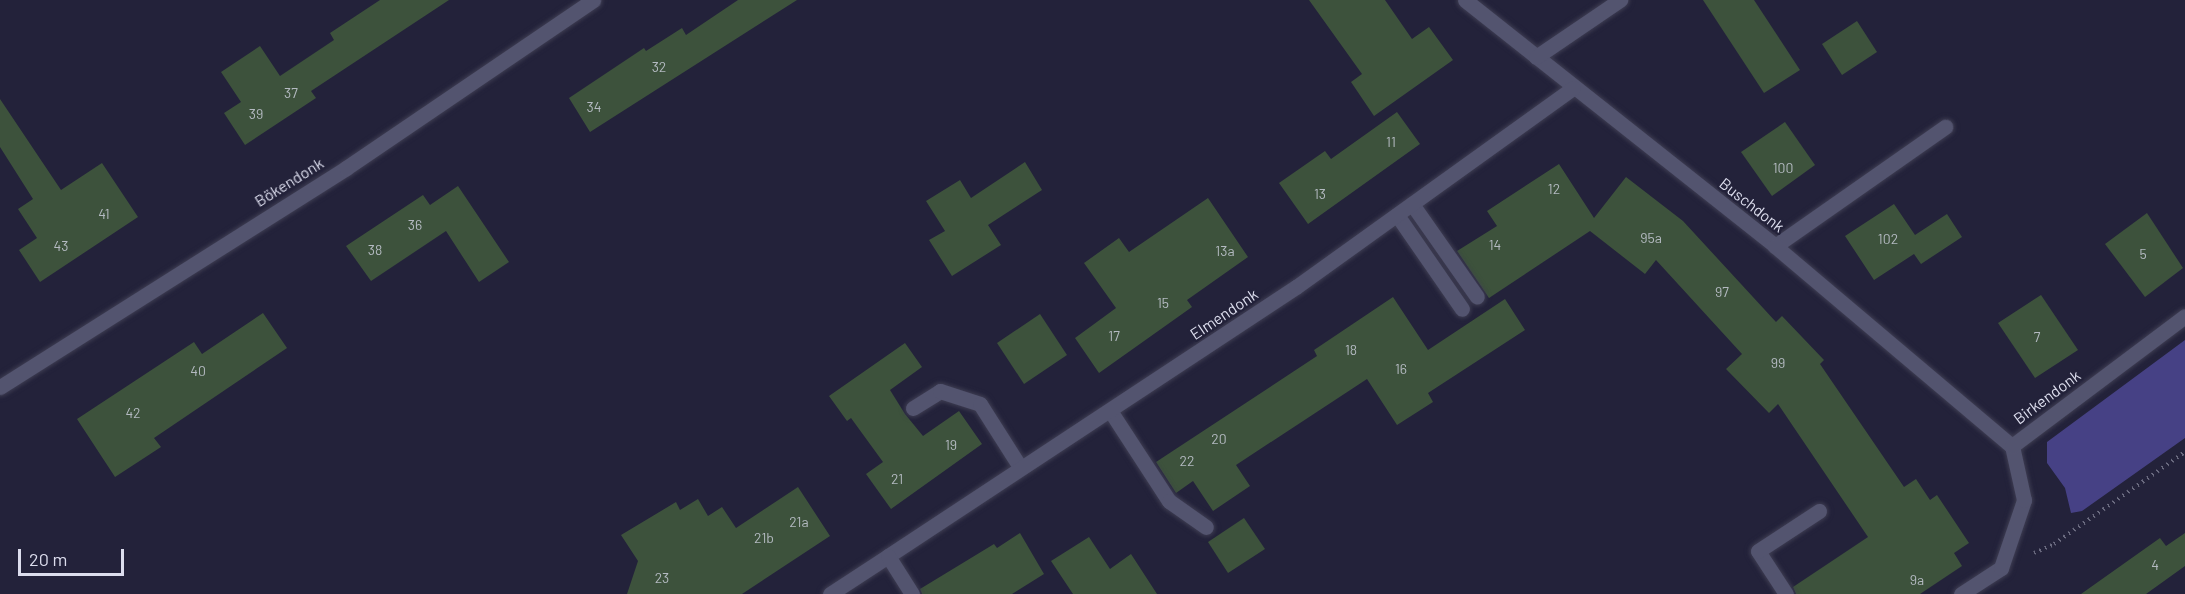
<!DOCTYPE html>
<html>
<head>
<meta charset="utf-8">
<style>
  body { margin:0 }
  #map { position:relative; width:2185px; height:594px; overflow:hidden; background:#23223a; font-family:Barlow,sans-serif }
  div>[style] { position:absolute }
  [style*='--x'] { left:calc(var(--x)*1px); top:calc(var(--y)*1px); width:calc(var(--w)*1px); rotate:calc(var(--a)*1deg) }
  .green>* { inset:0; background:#464185 }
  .building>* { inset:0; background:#3d523c }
  .path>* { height:4px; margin-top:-2px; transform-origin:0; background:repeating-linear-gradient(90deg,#6a6a7f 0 1.5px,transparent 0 6px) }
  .roads { filter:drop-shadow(0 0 2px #3e3d52) drop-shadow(0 0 2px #3e3d52) }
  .service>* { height:15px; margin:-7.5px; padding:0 7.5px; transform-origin:7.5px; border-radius:7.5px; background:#53546f }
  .minor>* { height:15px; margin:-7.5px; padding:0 7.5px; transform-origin:7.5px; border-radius:7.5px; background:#53546f }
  span { translate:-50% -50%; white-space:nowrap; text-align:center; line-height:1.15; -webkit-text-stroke:4.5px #23223a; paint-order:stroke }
  .number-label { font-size:14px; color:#b4bac1 }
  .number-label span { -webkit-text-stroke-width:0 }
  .street-label { font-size:16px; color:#dcdded }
  .scale { position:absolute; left:18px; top:549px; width:106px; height:27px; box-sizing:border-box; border:3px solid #dcdded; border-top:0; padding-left:8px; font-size:18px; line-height:21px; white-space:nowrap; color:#dcdded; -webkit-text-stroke:4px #23223a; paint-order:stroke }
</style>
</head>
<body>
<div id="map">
  <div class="green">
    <i style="clip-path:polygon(2185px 340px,2185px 438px,2082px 511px,2071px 513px,2065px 488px,2047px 463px,2047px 442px)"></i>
  </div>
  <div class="building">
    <i style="clip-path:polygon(380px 0,449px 0,311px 91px,316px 98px,245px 145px,224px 113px,241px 102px,221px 72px,260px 46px,280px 76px,334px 40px,330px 33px)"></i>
    <i style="clip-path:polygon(738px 0,797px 0,590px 132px,569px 98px,644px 48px,646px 51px,682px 28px,686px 35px)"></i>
    <i style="clip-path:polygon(1309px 0,1385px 0,1412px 39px,1429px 27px,1453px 60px,1374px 116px,1351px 82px,1362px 74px)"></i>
    <i style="clip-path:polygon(1703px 0,1754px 0,1800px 70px,1764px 93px)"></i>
    <i style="clip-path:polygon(1857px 21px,1877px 52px,1842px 75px,1822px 44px)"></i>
    <i style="clip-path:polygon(0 99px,61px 190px,102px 163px,138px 217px,40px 282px,19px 250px,37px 238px,18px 209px,33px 199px,0 147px)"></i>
    <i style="clip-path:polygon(1397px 112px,1420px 144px,1308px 224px,1279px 183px,1325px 151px,1331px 159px)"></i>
    <i style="clip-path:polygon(1785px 122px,1815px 165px,1772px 196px,1741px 152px)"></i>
    <i style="clip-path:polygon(1025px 162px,1042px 190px,988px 225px,1001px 245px,952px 276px,929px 240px,945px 231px,926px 201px,960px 180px,971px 198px)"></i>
    <i style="clip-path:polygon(1559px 164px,1594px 218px,1626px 177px,1683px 221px,1776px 322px,1782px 316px,1824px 360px,1820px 364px,1904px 487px,1916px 479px,1930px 500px,1937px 495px,1969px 543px,1954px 553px,1962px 566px,1920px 594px,1796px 594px,1793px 587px,1868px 537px,1778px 404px,1769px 413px,1726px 369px,1742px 354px,1656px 260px,1645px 274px,1590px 231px,1489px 298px,1457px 251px,1497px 226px,1487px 211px)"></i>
    <i style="clip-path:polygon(458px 186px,509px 262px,479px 282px,446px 231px,371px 281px,346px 246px,423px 195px,430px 205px)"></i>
    <i style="clip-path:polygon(1208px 198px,1248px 257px,1187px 300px,1192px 307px,1099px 373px,1075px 338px,1116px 308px,1084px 263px,1119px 238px,1129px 252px)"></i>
    <i style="clip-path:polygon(1894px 204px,1915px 235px,1947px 214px,1962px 237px,1921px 264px,1914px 254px,1874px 280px,1845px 236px)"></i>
    <i style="clip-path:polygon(2147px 213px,2183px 268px,2145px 297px,2105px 244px)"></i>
    <i style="clip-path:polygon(2041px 295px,2078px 350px,2035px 378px,1998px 323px)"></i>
    <i style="clip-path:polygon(1393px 297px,1428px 350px,1505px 299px,1525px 330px,1428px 393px,1433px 402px,1397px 425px,1367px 379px,1236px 465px,1250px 486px,1213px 511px,1193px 481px,1176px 493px,1156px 462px,1317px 356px,1314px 350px)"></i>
    <i style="clip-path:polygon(263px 313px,287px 348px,154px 438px,161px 447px,115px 477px,77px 419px,194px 342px,202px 354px)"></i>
    <i style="clip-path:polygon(1040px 314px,1067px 355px,1024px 384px,997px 343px)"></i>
    <i style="clip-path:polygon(905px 343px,922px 367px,890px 390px,905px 414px,923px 436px,959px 411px,982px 444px,891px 509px,866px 474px,883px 462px,851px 418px,847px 421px,829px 396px)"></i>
    <i style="clip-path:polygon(798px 487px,830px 536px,742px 594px,627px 594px,638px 561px,621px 535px,676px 502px,680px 510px,698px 499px,708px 516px,722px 507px,736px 528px)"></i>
    <i style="clip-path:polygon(1244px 518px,1265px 549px,1228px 573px,1208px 542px)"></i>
    <i style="clip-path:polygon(1020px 533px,1044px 574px,1012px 594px,922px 594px,920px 589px,994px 544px,997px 548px)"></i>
    <i style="clip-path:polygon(2185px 533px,2185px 566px,2146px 594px,2081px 594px,2160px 538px,2166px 546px)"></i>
    <i style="clip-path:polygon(1089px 537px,1110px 569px,1131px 554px,1157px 594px,1073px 594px,1051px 561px)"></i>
  </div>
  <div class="path">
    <i style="--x:2034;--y:553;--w:22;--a:-24"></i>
    <i style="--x:2054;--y:544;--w:160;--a:-35.1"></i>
  </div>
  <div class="roads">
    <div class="service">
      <i style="--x:1412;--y:204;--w:113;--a:55"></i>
      <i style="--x:1397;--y:215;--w:114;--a:55.3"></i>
      <i style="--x:1775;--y:246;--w:208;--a:-35"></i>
      <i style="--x:913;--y:408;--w:32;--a:-32"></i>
      <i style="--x:940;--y:391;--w:42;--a:18"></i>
      <i style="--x:980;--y:404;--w:75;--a:57.6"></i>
      <i style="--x:1111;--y:412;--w:106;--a:56.9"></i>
      <i style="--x:1169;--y:501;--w:45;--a:35.1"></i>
      <i style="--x:1786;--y:594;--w:51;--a:-123.1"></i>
      <i style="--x:1758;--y:551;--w:73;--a:-33.3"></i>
    </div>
    <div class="minor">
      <i style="--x:1465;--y:0;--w:396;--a:38.4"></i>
      <i style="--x:1775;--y:246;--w:310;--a:40.2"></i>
      <i style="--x:1536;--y:57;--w:102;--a:-34.2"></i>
      <i style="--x:0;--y:387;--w:409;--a:-32.3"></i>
      <i style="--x:346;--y:168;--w:299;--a:-34.2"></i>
      <i style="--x:888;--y:556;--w:489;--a:-33.4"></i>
      <i style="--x:1296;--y:287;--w:341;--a:-35.7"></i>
      <i style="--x:830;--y:594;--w:69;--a:-33.2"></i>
      <i style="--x:888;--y:556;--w:45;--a:57.7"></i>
      <i style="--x:1961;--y:594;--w:48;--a:-33"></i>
      <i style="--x:2001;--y:568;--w:72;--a:-71.3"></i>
      <i style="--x:2024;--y:500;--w:55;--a:-102.5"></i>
      <i style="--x:2012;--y:446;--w:216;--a:-36.9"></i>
    </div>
  </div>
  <div class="number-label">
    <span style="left:659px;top:67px">32</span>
    <span style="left:291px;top:93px">37</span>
    <span style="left:594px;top:107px">34</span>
    <span style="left:256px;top:114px">39</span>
    <span style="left:1391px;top:142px">11</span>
    <span style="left:1783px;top:168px">100</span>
    <span style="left:1554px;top:189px">12</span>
    <span style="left:1320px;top:194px">13</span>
    <span style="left:104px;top:214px">41</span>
    <span style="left:415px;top:225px">36</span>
    <span style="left:1651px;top:238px">95a</span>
    <span style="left:1888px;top:239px">102</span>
    <span style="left:1495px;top:245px">14</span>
    <span style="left:61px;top:246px">43</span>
    <span style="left:375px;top:250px">38</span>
    <span style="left:1225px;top:251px">13a</span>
    <span style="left:2143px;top:254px">5</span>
    <span style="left:1722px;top:292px">97</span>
    <span style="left:1163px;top:303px">15</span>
    <span style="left:1114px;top:336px">17</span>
    <span style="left:2037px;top:337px">7</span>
    <span style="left:1351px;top:350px">18</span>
    <span style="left:1778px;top:363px">99</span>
    <span style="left:1401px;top:369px">16</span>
    <span style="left:198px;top:371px">40</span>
    <span style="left:133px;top:413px">42</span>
    <span style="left:1219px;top:439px">20</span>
    <span style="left:951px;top:445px">19</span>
    <span style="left:1187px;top:461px">22</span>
    <span style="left:897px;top:479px">21</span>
    <span style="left:799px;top:522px">21a</span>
    <span style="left:764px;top:538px">21b</span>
    <span style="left:2155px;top:565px">4</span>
    <span style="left:662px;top:578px">23</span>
    <span style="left:1917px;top:580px">9a</span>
  </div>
  <div class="street-label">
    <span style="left:289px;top:182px;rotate:-32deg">Bökendonk</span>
    <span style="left:1752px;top:205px;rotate:38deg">Buschdonk</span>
    <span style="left:1224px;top:314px;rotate:-34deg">Elmendonk</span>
    <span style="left:2047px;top:397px;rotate:-37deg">Birkendonk</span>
  </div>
  <div class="scale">20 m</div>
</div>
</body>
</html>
